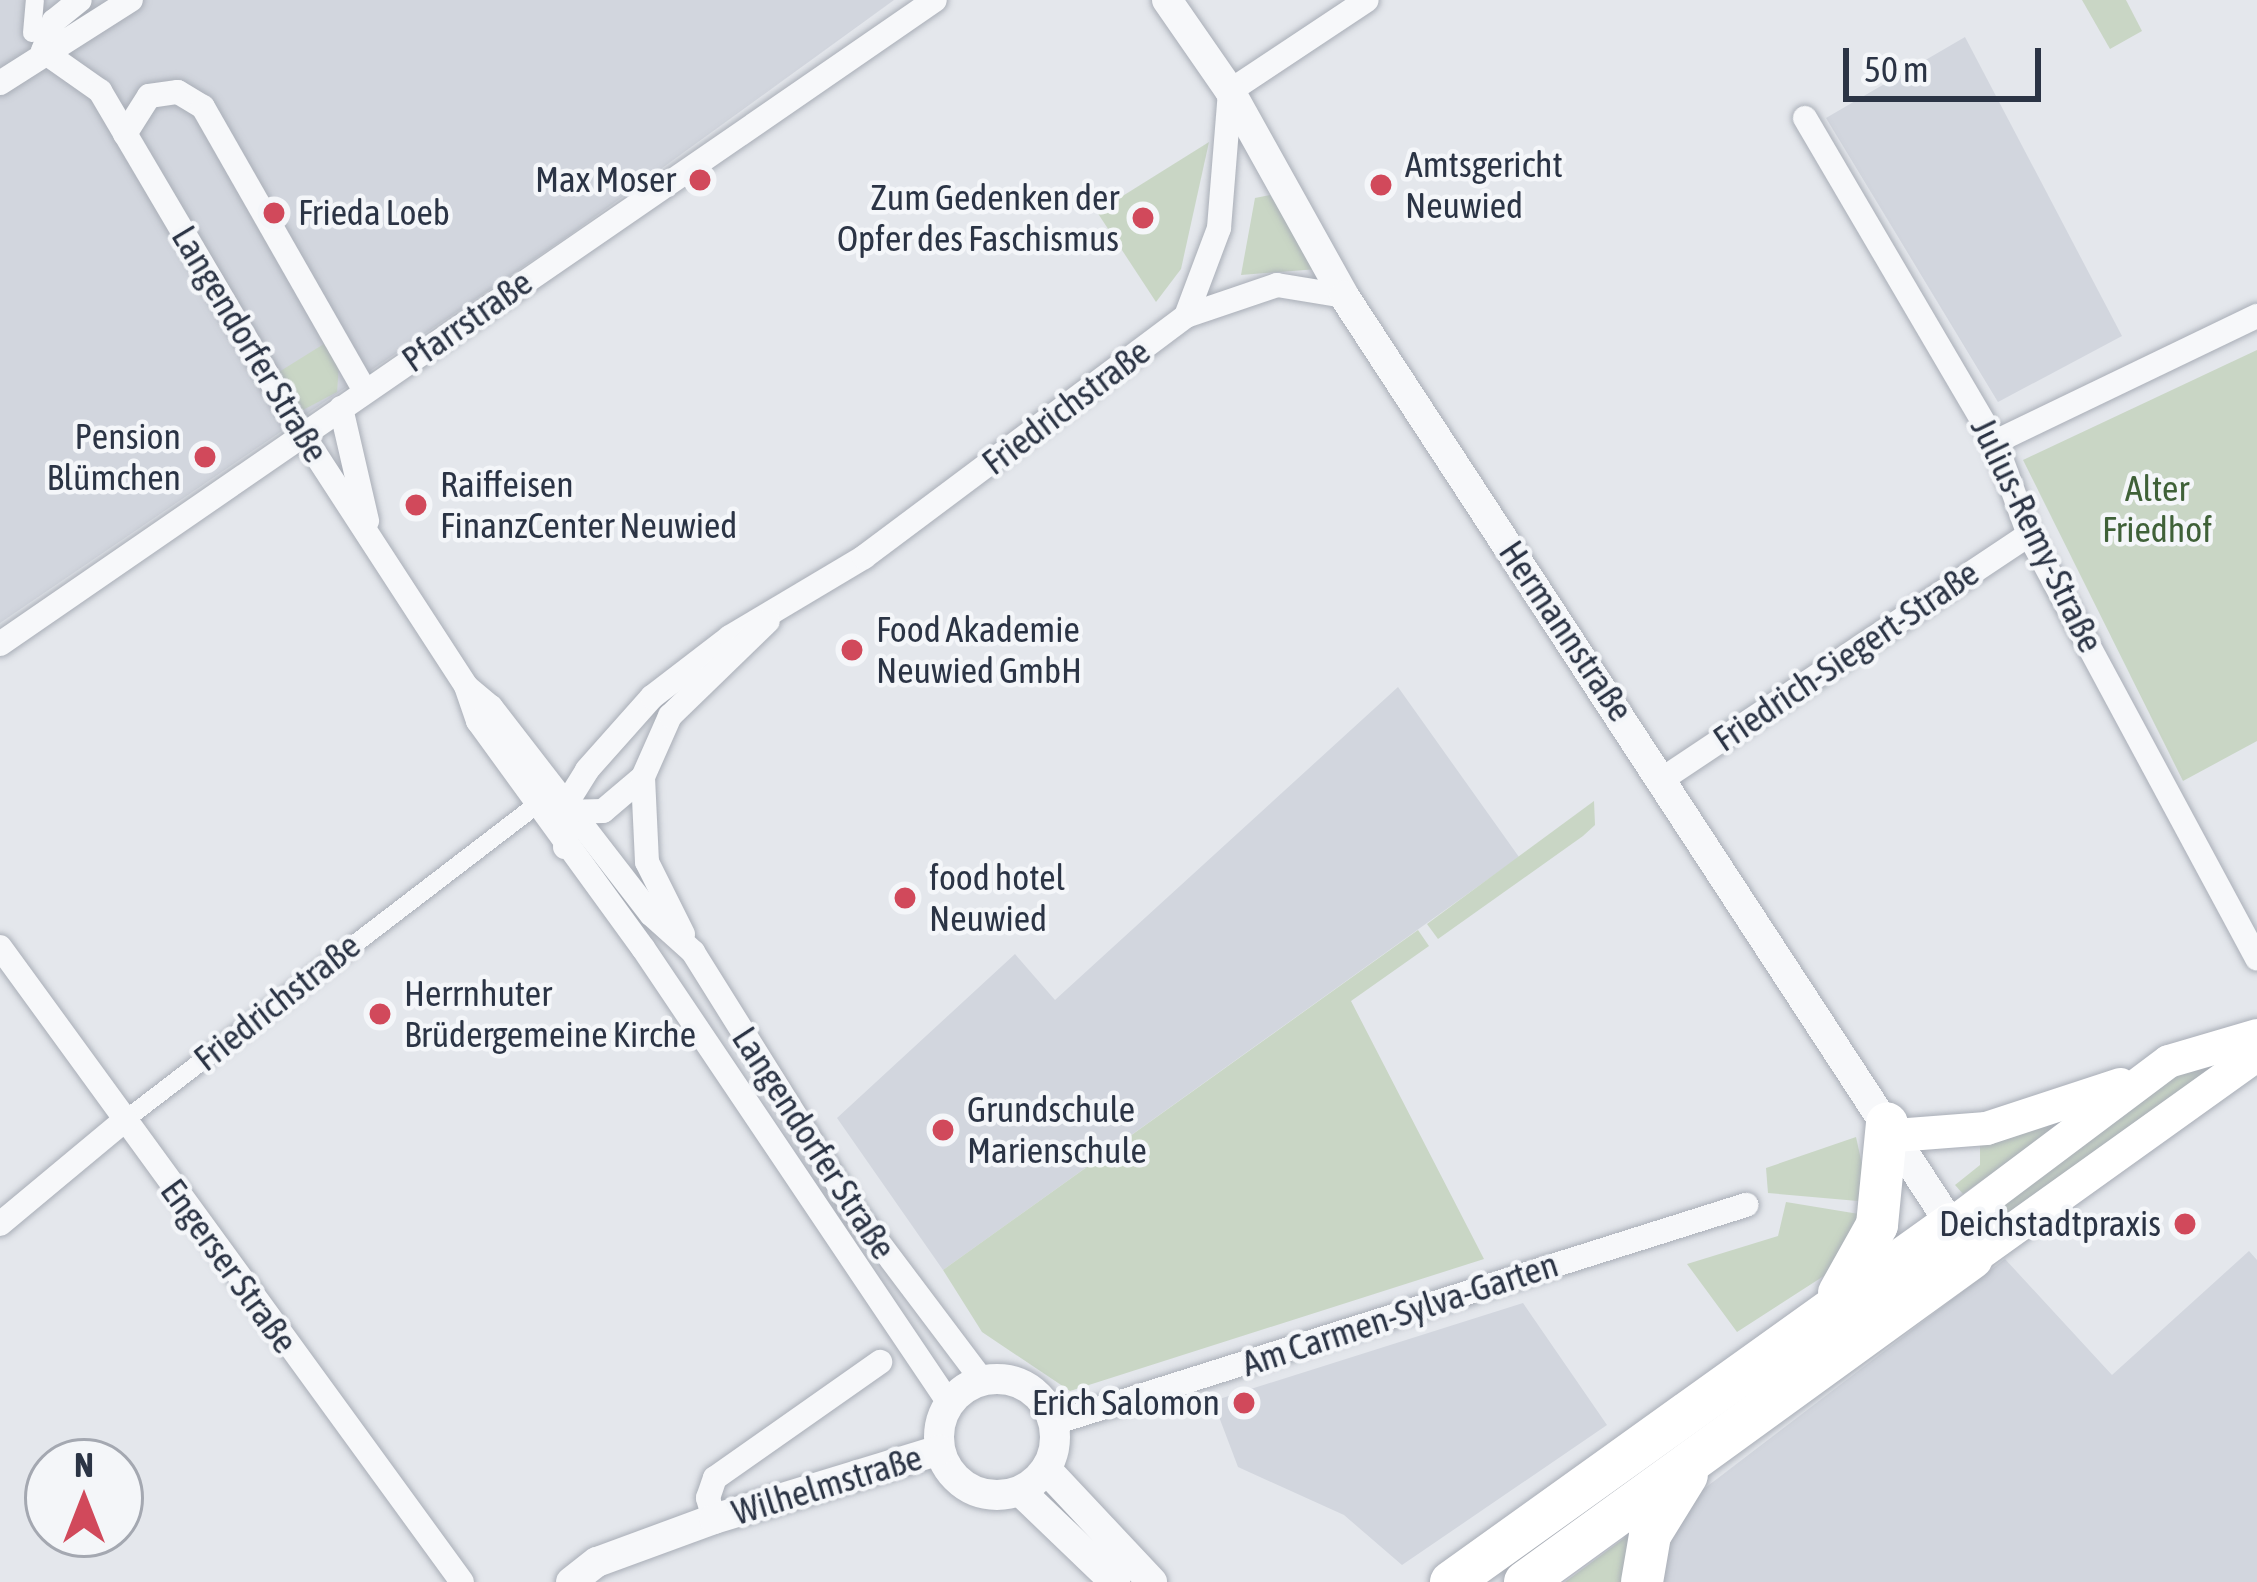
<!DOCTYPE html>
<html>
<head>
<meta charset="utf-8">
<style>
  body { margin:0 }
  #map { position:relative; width:2257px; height:1582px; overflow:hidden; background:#e4e7ec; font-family:"Asap Condensed",sans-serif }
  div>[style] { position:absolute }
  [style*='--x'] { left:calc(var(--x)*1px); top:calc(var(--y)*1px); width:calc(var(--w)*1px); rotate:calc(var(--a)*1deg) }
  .built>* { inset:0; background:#d2d6de }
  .green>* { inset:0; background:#c9d6c5 }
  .roads { filter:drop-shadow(0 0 3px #a9aeb7) drop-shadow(0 0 3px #a9aeb7) }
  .pedestrian>* { height:18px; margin:-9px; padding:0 9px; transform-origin:9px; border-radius:9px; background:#f7f8fa }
  .minor>* { height:24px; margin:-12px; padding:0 12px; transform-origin:12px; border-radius:12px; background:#f7f8fa }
  .tertiary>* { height:30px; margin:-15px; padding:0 15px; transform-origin:15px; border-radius:15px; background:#f7f8fa }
  .tertiary>.ring { margin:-15px; padding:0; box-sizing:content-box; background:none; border:30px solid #f7f8fa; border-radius:50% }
  .secondary>* { height:33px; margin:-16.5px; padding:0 16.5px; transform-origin:16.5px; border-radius:16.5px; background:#fff }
  .trunk>* { height:42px; margin:-21px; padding:0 21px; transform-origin:21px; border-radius:21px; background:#fff }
  .dots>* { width:33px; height:33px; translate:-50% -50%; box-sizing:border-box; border:6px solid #f4f6f9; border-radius:50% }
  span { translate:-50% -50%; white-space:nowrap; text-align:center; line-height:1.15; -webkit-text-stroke:9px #f4f6f9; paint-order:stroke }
  .poi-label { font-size:36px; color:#2b3445 }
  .left { translate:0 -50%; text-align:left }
  .right { translate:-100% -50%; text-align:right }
  .street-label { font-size:36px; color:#2b3445 }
  .park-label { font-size:36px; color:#3f6138 }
  .north { position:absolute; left:24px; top:1438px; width:120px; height:120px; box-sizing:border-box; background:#f4f6f9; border:3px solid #a4a8b1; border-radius:50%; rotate:0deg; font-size:33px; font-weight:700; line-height:48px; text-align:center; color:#2b3445 }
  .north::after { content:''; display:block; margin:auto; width:42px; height:54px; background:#d1495b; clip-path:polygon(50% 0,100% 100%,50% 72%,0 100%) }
  .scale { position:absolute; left:1843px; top:48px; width:198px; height:54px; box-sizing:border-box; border:6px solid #2b3445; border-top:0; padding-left:15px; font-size:36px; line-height:42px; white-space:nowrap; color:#2b3445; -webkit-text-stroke:9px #f4f6f9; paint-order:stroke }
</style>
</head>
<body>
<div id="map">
  <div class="built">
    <i style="clip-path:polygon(0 0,894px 0,571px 234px,0 623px)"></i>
    <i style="clip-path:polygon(1965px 37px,2122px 336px,1998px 402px,1826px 118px)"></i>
    <i style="clip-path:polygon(1398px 687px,1519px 857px,943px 1270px,837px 1118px,1015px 954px,1055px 1000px)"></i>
    <i style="clip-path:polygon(2249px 1251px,2257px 1260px,2257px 1582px,1658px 1582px,1658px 1561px,1688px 1501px,2005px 1259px,2112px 1375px)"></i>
    <i style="clip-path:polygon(1523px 1303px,1607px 1425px,1402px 1565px,1344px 1515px,1238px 1467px,1213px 1401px)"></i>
  </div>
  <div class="green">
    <i style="clip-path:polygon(2082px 0,2126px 0,2142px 31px,2110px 49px)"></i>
    <i style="clip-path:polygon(1209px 142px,1181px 269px,1156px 302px,1097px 212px)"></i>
    <i style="clip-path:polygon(1270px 195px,1318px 269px,1241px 275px,1255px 198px)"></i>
    <i style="clip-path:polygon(327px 342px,339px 365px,337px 392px,301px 411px,274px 375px)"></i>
    <i style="clip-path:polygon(2257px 350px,2257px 741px,2183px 781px,2023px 460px)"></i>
    <i style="clip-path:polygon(1594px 801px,1595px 825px,1583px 836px,1438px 939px,1427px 924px)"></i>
    <i style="clip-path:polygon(1418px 930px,1429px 946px,1351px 1001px,1484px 1259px,1070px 1391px,982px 1332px,943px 1270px)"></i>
    <i style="clip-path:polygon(2215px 1052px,2223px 1067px,1996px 1231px,1983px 1213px,2148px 1087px)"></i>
    <i style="clip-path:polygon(2079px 1112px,1963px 1194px,1955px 1185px,1980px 1165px,1980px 1140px)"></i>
    <i style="clip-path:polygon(1856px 1137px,1863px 1169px,1858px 1201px,1768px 1193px,1766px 1168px)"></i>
    <i style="clip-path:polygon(1786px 1202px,1871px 1216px,1830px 1272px,1737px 1332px,1687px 1264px,1778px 1236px)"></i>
    <i style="clip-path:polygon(1642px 1525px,1627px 1582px,1565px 1582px)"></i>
  </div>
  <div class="roads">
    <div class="pedestrian">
      <i style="--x:32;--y:33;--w:33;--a:-85"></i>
      <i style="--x:125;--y:1120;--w:516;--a:-37.45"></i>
    </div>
    <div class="minor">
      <i style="--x:43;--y:51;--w:70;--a:35.1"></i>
      <i style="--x:100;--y:91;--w:383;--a:59.5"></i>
      <i style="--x:294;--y:421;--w:316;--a:57"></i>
      <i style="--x:466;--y:686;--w:37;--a:71"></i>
      <i style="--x:478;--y:721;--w:281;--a:54"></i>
      <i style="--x:643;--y:948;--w:548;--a:56.08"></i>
      <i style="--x:43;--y:51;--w:32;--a:-70"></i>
      <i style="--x:54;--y:21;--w:33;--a:-39"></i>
      <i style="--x:0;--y:83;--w:155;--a:-32.4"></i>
      <i style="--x:1805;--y:118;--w:376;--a:59.6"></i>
      <i style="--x:1995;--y:442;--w:99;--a:69.9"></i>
      <i style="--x:2029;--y:535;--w:481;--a:61.7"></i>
      <i style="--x:125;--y:134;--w:45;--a:-57.7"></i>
      <i style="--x:149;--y:96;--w:29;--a:-8"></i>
      <i style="--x:178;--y:92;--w:29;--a:31"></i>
      <i style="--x:203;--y:107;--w:327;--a:60.3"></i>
      <i style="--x:1186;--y:316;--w:94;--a:-69.4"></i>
      <i style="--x:1219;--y:228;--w:137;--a:-85.4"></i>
      <i style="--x:1230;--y:91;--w:164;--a:-33.6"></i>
      <i style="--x:341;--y:408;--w:116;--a:77"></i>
      <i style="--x:1995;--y:442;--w:291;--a:-25.7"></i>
      <i style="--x:0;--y:644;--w:1135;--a:-34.56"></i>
      <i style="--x:468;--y:688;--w:30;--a:40"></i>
      <i style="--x:491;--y:707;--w:262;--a:52.3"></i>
      <i style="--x:651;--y:914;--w:57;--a:42.1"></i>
      <i style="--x:693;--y:952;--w:309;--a:58"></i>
      <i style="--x:857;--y:1214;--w:208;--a:53"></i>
      <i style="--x:1664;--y:778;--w:438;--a:-33.7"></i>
      <i style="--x:561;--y:812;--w:42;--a:-1.4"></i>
      <i style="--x:603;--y:811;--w:52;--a:-40.4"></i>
      <i style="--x:565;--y:847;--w:46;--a:-86.3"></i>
      <i style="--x:568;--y:801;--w:36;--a:-58"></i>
      <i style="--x:587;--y:770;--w:98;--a:-48.3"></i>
      <i style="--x:652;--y:697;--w:98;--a:-37.6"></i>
      <i style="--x:730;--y:637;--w:156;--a:-30.8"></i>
      <i style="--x:864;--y:557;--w:402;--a:-36.8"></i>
      <i style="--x:1186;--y:316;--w:96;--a:-18.8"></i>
      <i style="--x:1277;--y:285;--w:68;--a:9.3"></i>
      <i style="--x:683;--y:934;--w:80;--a:-116.6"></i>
      <i style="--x:647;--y:862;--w:85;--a:-92.7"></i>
      <i style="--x:643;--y:777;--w:67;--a:-66.1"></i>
      <i style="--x:670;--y:716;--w:136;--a:-44.1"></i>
      <i style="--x:0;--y:947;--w:785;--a:53.96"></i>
      <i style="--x:0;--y:1224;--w:163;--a:-39.8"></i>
      <i style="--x:1054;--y:1423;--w:726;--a:-17.49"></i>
      <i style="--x:714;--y:1519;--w:22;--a:-106"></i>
      <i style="--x:708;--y:1498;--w:21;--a:-71"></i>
      <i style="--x:715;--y:1478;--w:202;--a:-35.1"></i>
    </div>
    <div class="tertiary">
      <i style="--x:1167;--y:0;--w:111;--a:55.3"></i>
      <i style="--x:1230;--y:91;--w:235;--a:60.9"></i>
      <i style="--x:1344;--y:296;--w:1124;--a:56.83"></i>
      <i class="ring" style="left:939px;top:1379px;width:86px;height:86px"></i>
      <i style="--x:1046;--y:1469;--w:155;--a:46.8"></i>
      <i style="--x:1020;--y:1491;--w:132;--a:43.8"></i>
      <i style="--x:571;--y:1582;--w:33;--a:-38"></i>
      <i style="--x:597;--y:1562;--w:125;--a:-20.2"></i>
      <i style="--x:714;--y:1519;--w:236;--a:-17"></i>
    </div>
    <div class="secondary">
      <i style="--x:1895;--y:1135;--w:91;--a:-4.4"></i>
      <i style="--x:1986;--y:1128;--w:141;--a:-18.2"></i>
      <i style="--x:1951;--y:1224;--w:271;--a:-36.9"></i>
      <i style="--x:2168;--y:1061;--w:93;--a:-16.3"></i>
      <i style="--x:1972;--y:1258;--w:350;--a:-35.6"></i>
    </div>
    <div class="trunk">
      <i style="--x:1839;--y:1293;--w:78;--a:-60.8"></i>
      <i style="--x:1877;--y:1225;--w:102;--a:-84.4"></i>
      <i style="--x:1451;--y:1582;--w:615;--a:-35.6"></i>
      <i style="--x:1525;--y:1582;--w:552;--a:-35.94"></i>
      <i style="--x:1642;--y:1582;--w:48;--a:-80.3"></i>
      <i style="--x:1650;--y:1535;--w:70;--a:-58.3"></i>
    </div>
  </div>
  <div class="dots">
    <i style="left:700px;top:180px;background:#d1495b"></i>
    <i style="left:1381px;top:185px;background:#d1495b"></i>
    <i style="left:274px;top:213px;background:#d1495b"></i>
    <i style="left:1143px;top:218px;background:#d1495b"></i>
    <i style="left:205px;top:457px;background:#d1495b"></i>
    <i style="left:416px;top:505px;background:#d1495b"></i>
    <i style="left:852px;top:650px;background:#d1495b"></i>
    <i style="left:905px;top:898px;background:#d1495b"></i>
    <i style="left:380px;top:1014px;background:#d1495b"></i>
    <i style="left:943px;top:1130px;background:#d1495b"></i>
    <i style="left:2185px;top:1224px;background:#d1495b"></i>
    <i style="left:1244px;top:1403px;background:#d1495b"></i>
  </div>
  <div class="poi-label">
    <span class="left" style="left:1405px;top:185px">Amtsgericht<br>Neuwied</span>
    <span class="right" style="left:676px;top:180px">Max Moser</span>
    <span class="right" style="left:1119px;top:218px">Zum Gedenken der<br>Opfer des Faschismus</span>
    <span class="left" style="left:298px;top:213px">Frieda Loeb</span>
    <span class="right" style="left:181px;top:457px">Pension<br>Blümchen</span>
    <span class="left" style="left:440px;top:505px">Raiffeisen<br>FinanzCenter Neuwied</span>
    <span class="left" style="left:876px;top:650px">Food Akademie<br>Neuwied GmbH</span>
    <span class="left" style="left:929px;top:898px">food hotel<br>Neuwied</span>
    <span class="left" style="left:404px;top:1014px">Herrnhuter<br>Brüdergemeine Kirche</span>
    <span class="left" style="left:967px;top:1130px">Grundschule<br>Marienschule</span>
    <span class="right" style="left:2161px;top:1224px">Deichstadtpraxis</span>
    <span class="right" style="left:1220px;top:1403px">Erich Salomon</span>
  </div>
  <div class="street-label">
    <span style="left:467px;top:321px;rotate:-35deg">Pfarrstraße</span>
    <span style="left:250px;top:344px;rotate:59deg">Langendorfer Straße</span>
    <span style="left:1066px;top:407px;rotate:-37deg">Friedrichstraße</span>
    <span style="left:2037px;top:535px;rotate:64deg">Julius-Remy-Straße</span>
    <span style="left:1566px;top:631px;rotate:56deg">Hermannstraße</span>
    <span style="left:1846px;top:656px;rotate:-34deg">Friedrich-Siegert-Straße</span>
    <span style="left:277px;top:1002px;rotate:-38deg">Friedrichstraße</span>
    <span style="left:814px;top:1143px;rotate:57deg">Langendorfer Straße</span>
    <span style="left:229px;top:1266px;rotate:54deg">Engerser Straße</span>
    <span style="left:1400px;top:1314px;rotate:-18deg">Am Carmen-Sylva-Garten</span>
    <span style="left:827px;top:1485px;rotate:-17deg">Wilhelmstraße</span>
  </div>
  <div class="park-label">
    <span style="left:2157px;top:509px">Alter<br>Friedhof</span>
  </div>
  <div class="north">N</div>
  <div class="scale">50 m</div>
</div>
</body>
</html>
